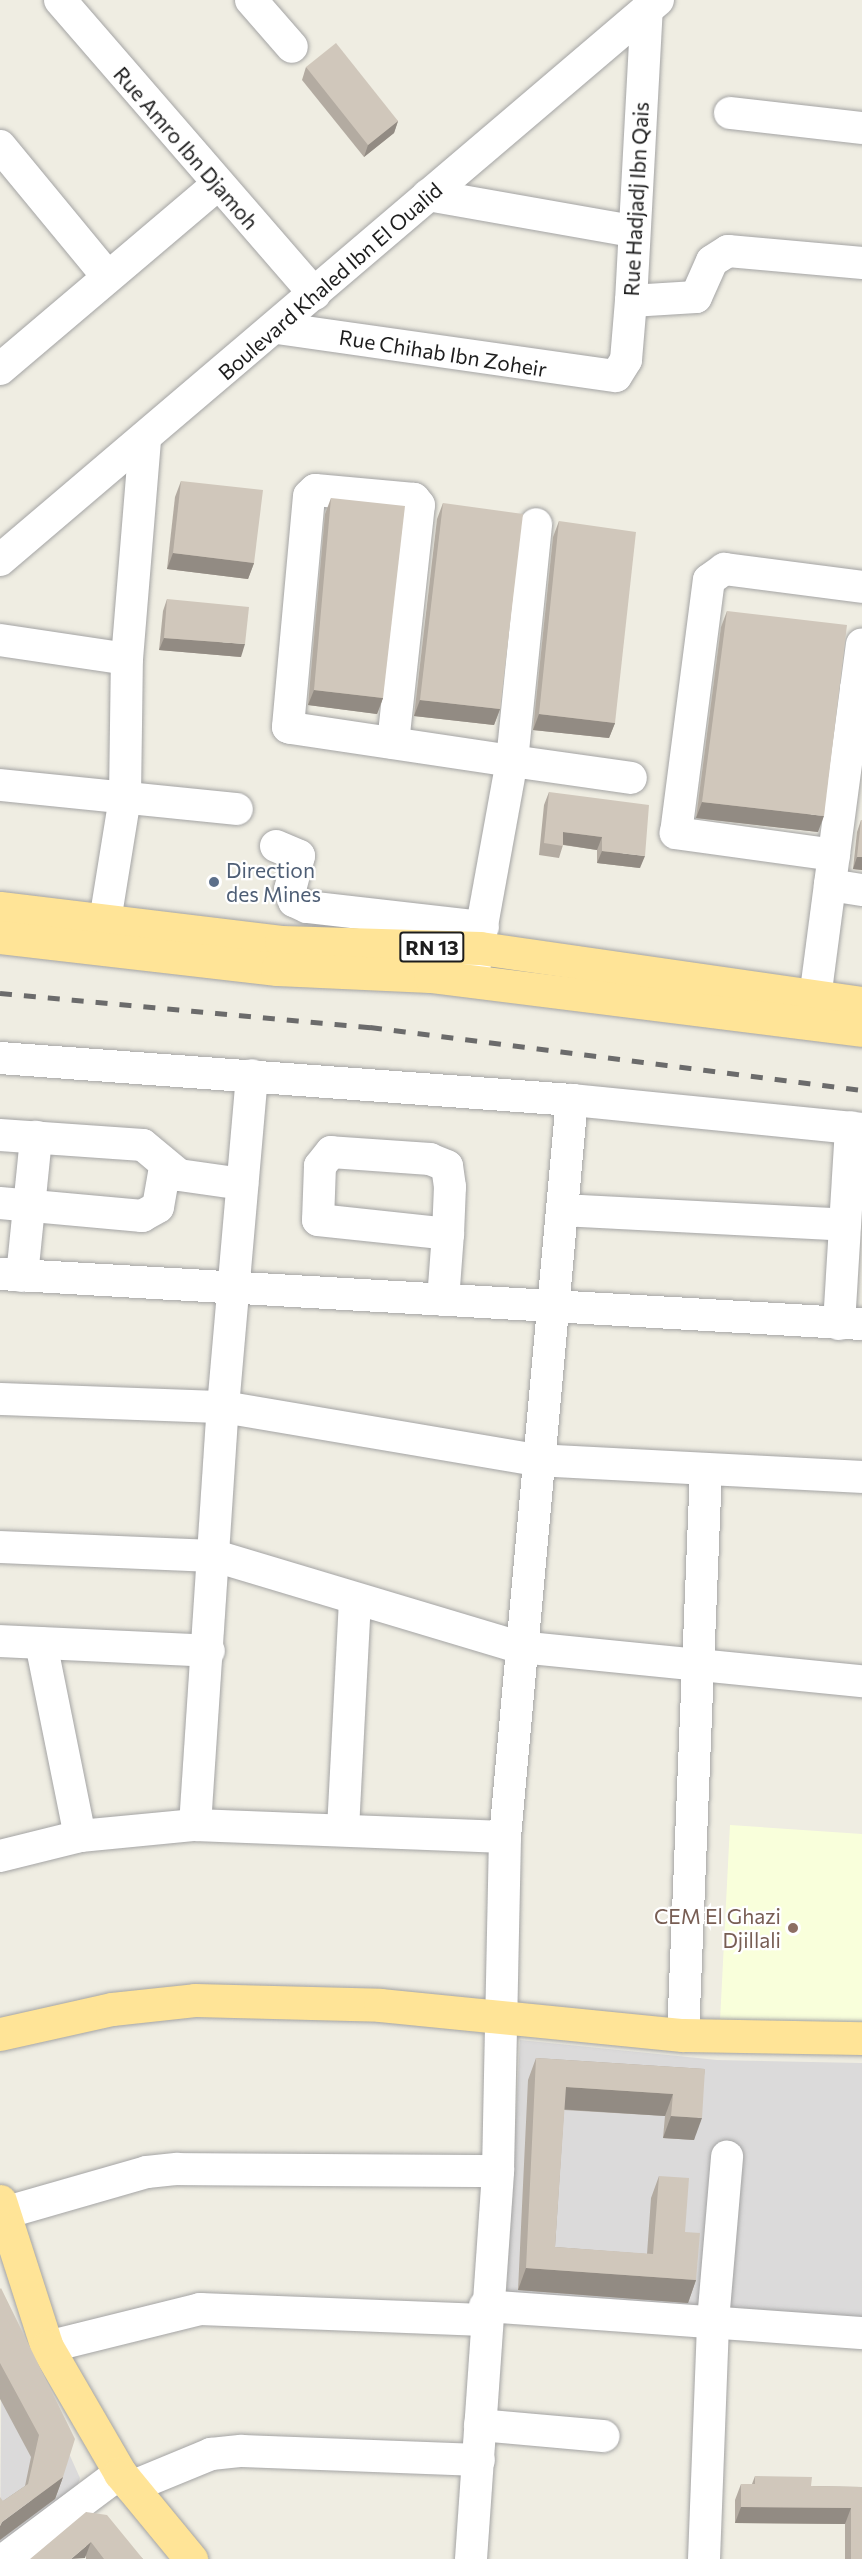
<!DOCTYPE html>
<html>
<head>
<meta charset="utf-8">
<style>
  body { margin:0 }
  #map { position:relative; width:862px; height:2559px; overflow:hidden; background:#efede2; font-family:Commissioner,sans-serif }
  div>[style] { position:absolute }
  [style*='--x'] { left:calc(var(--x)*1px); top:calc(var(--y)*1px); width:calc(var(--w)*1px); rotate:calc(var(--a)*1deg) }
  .residential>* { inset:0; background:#dbdada }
  .education>* { inset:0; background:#f9ffdb }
  .roads { filter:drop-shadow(0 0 2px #a4a4a4) drop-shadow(0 0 2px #a4a4a4) }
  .minor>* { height:32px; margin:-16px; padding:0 16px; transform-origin:16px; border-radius:16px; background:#fff }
  .major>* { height:33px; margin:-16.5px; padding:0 16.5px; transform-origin:16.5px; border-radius:16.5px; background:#ffe497 }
  .rail>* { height:4.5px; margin-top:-2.25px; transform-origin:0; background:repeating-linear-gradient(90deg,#6b6b6b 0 12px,transparent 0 24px) }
  .wall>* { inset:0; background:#b3aba1 }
  .shaded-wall>* { inset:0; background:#928b83 }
  .building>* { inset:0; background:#d0c7bb }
  .dots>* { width:16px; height:16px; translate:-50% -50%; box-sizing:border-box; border:3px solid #fff; border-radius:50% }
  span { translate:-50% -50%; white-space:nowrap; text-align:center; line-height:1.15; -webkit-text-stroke:4.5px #fff; paint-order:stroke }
  .shield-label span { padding:2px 4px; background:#fff; border:2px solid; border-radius:4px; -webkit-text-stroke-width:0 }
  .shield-label { font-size:20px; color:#1d1d1d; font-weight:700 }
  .street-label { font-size:21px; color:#1d1d1d }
  .service-label { font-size:21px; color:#4e5e75 }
  .left { translate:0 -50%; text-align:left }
  .education-label { font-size:21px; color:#785e54 }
  .right { translate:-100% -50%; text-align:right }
</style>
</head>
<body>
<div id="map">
  <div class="residential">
    <i style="clip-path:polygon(520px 2040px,717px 2060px,862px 2063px,862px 2327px,506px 2304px)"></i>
    <i style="clip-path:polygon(2px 2305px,80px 2478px,70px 2509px,0 2552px)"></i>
  </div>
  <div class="education">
    <i style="clip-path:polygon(730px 1825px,862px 1834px,862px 2030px,720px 2021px)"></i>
  </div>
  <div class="roads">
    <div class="minor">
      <i style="--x:60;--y:0;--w:389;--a:49.1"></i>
      <i style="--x:251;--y:0;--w:62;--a:48.9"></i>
      <i style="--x:730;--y:113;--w:133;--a:6.5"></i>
      <i style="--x:0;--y:146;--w:168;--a:50.5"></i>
      <i style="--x:428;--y:195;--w:207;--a:10"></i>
      <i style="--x:631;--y:301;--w:65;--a:-3.5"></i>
      <i style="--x:696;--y:297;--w:39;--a:-66"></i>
      <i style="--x:712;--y:261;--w:19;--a:-32"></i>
      <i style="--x:728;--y:251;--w:135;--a:5.1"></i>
      <i style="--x:277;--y:328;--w:342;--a:8.1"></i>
      <i style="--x:616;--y:376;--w:19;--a:-58"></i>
      <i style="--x:626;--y:360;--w:59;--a:-85.2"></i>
      <i style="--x:631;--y:301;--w:291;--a:-86.9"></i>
      <i style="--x:0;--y:369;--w:283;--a:-40.3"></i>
      <i style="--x:0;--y:560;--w:864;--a:-40.4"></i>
      <i style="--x:0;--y:640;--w:128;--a:8.5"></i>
      <i style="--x:856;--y:689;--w:45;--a:-82.4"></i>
      <i style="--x:862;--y:690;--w:6;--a:-171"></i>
      <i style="--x:856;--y:689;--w:198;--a:97.6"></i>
      <i style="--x:830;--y:885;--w:32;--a:9"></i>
      <i style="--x:393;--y:743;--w:239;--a:-83.8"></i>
      <i style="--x:419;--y:505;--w:8;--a:-130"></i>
      <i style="--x:414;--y:499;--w:99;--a:-174.8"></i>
      <i style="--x:315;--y:490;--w:8;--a:135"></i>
      <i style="--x:309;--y:496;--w:232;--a:95.2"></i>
      <i style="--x:288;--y:727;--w:3;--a:18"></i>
      <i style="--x:291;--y:728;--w:223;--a:8.5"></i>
      <i style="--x:512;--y:761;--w:120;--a:8.1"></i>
      <i style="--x:0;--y:785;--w:238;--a:5.8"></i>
      <i style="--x:276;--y:846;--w:25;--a:23"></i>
      <i style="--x:299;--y:856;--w:35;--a:105"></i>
      <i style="--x:290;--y:890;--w:12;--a:70"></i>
      <i style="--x:294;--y:901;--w:14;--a:25"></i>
      <i style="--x:307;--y:907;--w:177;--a:6.5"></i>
      <i style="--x:834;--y:855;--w:160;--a:-172.1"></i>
      <i style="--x:676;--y:833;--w:255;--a:-82.6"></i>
      <i style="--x:709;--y:580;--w:19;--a:-36"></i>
      <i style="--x:724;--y:569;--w:139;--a:7.4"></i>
      <i style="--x:105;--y:921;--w:126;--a:-80.8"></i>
      <i style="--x:125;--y:797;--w:138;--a:-89.2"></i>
      <i style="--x:127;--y:659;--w:221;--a:-85.3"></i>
      <i style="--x:473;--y:975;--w:218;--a:-79.7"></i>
      <i style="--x:512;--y:761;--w:238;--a:-84.2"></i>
      <i style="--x:812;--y:1021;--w:137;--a:-82.5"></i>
      <i style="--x:0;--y:1058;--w:574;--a:4.2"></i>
      <i style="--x:572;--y:1100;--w:291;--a:5.7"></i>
      <i style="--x:0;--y:1135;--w:143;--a:4"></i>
      <i style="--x:143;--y:1145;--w:47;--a:39.8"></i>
      <i style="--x:179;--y:1175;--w:64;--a:8.1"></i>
      <i style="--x:0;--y:1203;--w:143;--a:5.2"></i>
      <i style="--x:142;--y:1216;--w:18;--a:-29"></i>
      <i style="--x:158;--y:1207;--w:39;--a:-80"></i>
      <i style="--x:563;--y:1210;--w:282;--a:3"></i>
      <i style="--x:0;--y:1274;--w:863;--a:3.32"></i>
      <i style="--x:22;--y:1276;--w:140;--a:-84.2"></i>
      <i style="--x:443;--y:1300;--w:66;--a:-85.7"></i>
      <i style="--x:448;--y:1234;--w:47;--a:-87.6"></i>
      <i style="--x:450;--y:1187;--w:21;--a:-98"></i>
      <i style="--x:447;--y:1166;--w:18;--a:-158"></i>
      <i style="--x:430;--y:1159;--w:99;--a:-176"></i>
      <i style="--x:331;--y:1152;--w:18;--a:128"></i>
      <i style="--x:320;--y:1166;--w:54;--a:92.1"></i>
      <i style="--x:318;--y:1220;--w:131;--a:6.1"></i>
      <i style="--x:839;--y:1324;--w:197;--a:-86.5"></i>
      <i style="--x:0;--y:1399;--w:223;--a:2.1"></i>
      <i style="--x:223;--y:1407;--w:318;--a:9.6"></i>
      <i style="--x:537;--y:1460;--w:325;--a:3"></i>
      <i style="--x:0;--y:1547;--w:215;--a:2.4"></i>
      <i style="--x:215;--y:1556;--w:317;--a:16.7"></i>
      <i style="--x:519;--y:1647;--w:345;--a:5.7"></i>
      <i style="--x:0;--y:1641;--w:209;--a:2.7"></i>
      <i style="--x:41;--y:1643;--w:197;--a:78.6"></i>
      <i style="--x:195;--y:1825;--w:419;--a:-86.2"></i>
      <i style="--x:223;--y:1407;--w:333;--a:-85"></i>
      <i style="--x:343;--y:1829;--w:230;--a:-87"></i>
      <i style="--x:0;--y:1856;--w:82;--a:-14"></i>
      <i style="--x:80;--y:1836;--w:116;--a:-5.5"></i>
      <i style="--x:195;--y:1825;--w:310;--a:2.2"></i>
      <i style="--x:683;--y:2035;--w:565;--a:-87.67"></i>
      <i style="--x:4;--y:2213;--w:149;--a:-16"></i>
      <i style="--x:147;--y:2172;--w:31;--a:-6"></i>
      <i style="--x:178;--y:2169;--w:320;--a:0.4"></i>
      <i style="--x:485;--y:2306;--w:378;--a:4.1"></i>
      <i style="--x:47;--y:2347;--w:158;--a:-13.9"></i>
      <i style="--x:200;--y:2309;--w:284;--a:2.2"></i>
      <i style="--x:480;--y:2425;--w:124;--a:5.1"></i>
      <i style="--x:131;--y:2487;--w:87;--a:-22.4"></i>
      <i style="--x:211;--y:2454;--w:31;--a:-6"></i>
      <i style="--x:242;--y:2451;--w:237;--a:2.2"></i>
      <i style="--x:5;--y:2559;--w:144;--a:-36.8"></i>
      <i style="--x:471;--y:2559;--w:389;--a:-86"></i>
      <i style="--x:498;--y:2171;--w:334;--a:-88.8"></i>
      <i style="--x:505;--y:1837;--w:740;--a:-84.81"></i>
      <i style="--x:704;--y:2559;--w:238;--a:-87.8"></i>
      <i style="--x:713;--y:2321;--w:165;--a:-85.1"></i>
    </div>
    <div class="major">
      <i style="--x:0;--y:908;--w:283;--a:6.9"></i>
      <i style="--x:281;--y:942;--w:199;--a:1.7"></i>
      <i style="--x:480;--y:948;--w:386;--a:8.2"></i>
      <i style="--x:0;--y:937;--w:279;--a:6.6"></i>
      <i style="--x:277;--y:969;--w:153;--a:2.6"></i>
      <i style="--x:430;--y:976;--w:435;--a:7.1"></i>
      <i style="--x:0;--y:2034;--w:115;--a:-12.6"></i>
      <i style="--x:112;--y:2009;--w:83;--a:-6.2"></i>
      <i style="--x:195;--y:2000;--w:185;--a:1.5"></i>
      <i style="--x:380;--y:2005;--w:304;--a:5.7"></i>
      <i style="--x:683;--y:2035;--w:179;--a:1"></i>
      <i style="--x:0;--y:2201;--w:153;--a:72.2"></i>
      <i style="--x:47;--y:2347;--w:146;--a:59.9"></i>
      <i style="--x:120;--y:2473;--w:112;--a:50.5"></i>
    </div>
  </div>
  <div class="rail">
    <i style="--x:0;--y:993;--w:372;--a:5.3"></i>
    <i style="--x:370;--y:1027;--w:496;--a:7.3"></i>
  </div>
  <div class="wall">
    <i style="clip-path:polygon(306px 67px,398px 121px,394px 133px,364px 157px,302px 80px)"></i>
    <i style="clip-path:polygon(181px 481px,254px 563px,248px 579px,167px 569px,175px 497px)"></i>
    <i style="clip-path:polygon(331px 498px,383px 698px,377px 714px,308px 705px,325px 514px)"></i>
    <i style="clip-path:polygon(443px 503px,500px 709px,494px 725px,414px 716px,437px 519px)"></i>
    <i style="clip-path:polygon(559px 521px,615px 723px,609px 738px,533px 730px,553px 537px)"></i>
    <i style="clip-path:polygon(167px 599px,241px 657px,159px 650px,163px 611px)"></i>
    <i style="clip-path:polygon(727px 611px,818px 832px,696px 818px,721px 627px)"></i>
    <i style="clip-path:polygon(549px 792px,640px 868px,597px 863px,597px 850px,563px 845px,559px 858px,539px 855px,544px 805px)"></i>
    <i style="clip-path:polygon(861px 820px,862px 820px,862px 870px,853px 869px,857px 832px)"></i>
    <i style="clip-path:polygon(536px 2058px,705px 2069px,694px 2140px,663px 2138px,665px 2116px,564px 2110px,555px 2247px,647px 2254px,651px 2198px,659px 2176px,685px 2232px,696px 2280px,688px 2303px,518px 2290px,528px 2080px)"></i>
    <i style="clip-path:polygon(0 2289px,63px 2477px,55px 2499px,3px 2501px,25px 2486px,31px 2457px,0 2399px)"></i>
    <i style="clip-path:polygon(755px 2476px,811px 2486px,862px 2487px,862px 2559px,845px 2559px,845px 2524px,735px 2523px,735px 2500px,741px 2484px,752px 2484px)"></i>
    <i style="clip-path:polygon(86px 2512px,143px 2559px,86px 2559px)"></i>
  </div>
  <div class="shaded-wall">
    <i style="clip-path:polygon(398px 121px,394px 133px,364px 157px,368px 145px)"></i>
    <i style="clip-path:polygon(173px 553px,254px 563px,248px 579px,167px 569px)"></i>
    <i style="clip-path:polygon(164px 638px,245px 644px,241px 657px,159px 650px)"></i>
    <i style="clip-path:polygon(314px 690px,383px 698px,377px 714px,308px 705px)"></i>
    <i style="clip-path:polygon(420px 700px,500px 709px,494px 725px,414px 716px)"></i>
    <i style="clip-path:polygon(539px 714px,615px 723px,609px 738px,533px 730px)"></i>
    <i style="clip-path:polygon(702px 802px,824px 816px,818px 832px,696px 818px)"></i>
    <i style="clip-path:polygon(563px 832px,602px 837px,597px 850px,559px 844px)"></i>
    <i style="clip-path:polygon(602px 851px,645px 856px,640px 868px,597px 863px)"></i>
    <i style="clip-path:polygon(857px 857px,862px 857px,862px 870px,853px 869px)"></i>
    <i style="clip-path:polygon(566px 2087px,673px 2094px,665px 2116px,558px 2109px)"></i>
    <i style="clip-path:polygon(671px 2116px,702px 2118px,694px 2140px,663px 2138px)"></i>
    <i style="clip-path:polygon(526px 2268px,696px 2280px,688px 2303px,518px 2290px)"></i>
    <i style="clip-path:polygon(63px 2477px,55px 2499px,0 2540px,0 2526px,2px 2522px)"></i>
    <i style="clip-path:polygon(741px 2507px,851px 2508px,845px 2524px,735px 2523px)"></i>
    <i style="clip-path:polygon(91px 2542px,85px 2558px,71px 2559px)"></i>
  </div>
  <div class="building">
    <i style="clip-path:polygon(336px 43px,398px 121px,368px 145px,306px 67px)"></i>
    <i style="clip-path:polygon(181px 481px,263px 490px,254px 563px,173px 553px)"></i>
    <i style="clip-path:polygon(331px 498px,405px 506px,383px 698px,314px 690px)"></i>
    <i style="clip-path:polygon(443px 503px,523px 514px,500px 709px,420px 700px)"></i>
    <i style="clip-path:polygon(559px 521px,636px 532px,615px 723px,539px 714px)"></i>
    <i style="clip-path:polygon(167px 599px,249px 607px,245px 644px,164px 638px)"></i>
    <i style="clip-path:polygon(727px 611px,847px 625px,824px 816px,702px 802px)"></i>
    <i style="clip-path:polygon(549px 792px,649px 805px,645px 856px,602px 851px,602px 837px,563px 832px,563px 846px,544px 843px)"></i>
    <i style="clip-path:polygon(861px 820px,862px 820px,862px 857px,857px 857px)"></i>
    <i style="clip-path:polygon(536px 2058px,705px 2069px,702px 2118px,671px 2116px,673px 2094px,566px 2087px,555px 2247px,653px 2254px,659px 2176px,689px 2178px,685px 2232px,700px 2233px,696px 2280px,526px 2268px)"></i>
    <i style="clip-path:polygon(1px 2288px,75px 2439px,63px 2477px,2px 2522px,0 2526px,0 2497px,3px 2501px,28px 2484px,39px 2435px,0 2363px,0 2289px)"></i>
    <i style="clip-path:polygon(755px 2476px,812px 2477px,811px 2486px,862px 2487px,862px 2559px,851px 2559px,851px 2508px,741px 2507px,741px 2484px,755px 2484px)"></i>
    <i style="clip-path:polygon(86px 2512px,107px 2515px,143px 2559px,104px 2559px,91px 2542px,71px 2559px,30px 2559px)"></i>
  </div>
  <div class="dots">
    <i style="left:214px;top:882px;background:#5c6f8a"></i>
    <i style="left:793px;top:1928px;background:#8d6e63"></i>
  </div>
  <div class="shield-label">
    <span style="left:432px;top:947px">RN 13</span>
  </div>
  <div class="street-label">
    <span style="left:186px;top:148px;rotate:49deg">Rue Amro Ibn Djamoh</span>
    <span style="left:636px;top:199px;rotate:-87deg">Rue Hadjadj Ibn Qais</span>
    <span style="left:330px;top:281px;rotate:-41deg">Boulevard Khaled Ibn El Oualid</span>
    <span style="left:443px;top:353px;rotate:9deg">Rue Chihab Ibn Zoheir</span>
  </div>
  <div class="service-label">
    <span class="left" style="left:226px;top:882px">Direction<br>des Mines</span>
  </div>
  <div class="education-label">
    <span class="right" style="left:781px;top:1928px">CEM El Ghazi<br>Djillali</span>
  </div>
</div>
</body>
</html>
